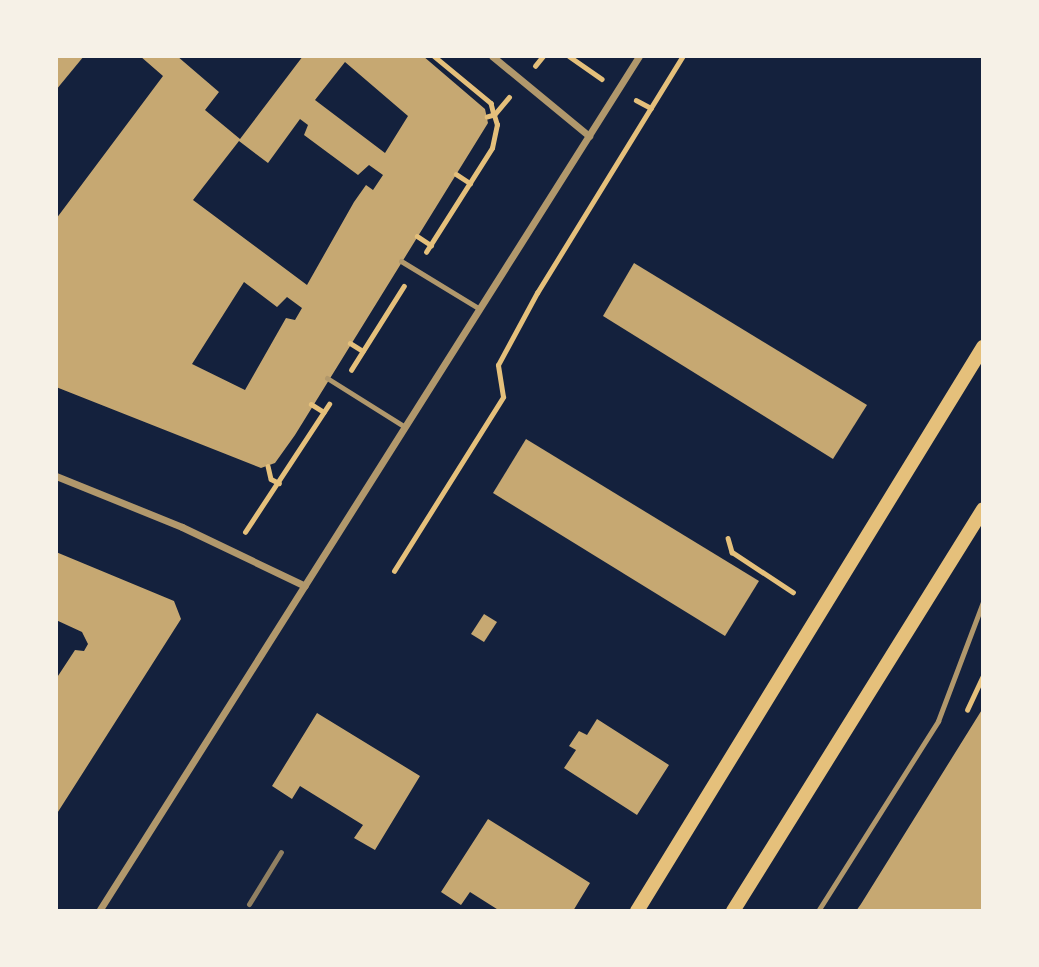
<!DOCTYPE html>
<html>
<head>
<meta charset="utf-8">
<style>
  body { margin:0 }
  #map { position:relative; width:1039px; height:967px; overflow:hidden; background:#14213d; font-family:"Times New Roman",serif }
  div>[style] { position:absolute }
  [style*='--x'] { left:calc(var(--x)*1px); top:calc(var(--y)*1px); width:calc(var(--w)*1px); rotate:calc(var(--a)*1deg) }
  .building>* { inset:0; background:#c6a872 }
  .path>* { height:4.5px; margin:-2.25px; padding:0 2.25px; transform-origin:2.25px; border-radius:2.25px; background:#e5c07b }
  .service>* { height:5px; margin:-2.5px; padding:0 2.5px; transform-origin:2.5px; border-radius:2.5px; background:#b1986c }
  .minor>* { height:7px; margin:-3.5px; padding:0 3.5px; transform-origin:3.5px; border-radius:3.5px; background:#b1986c }
  .secondary>* { height:14px; margin:-7px; padding:0 7px; transform-origin:7px; border-radius:7px; background:#e5c07b }
  .rail>* { height:5px; margin:-2.5px; padding:0 2.5px; transform-origin:2.5px; border-radius:2.5px; background:#918062 }
  span { translate:-50% -50%; white-space:nowrap; text-align:center; line-height:1.15; -webkit-text-stroke:7px #f6f1e7; paint-order:stroke }
  .frame { position:absolute; inset:0; border:58px solid #f6f1e7; pointer-events:none }
</style>
</head>
<body>
<div id="map">
  <div class="building">
    <i style="clip-path:polygon(56px 56px,84px 56px,56px 90px)"></i>
    <i style="clip-path:polygon(evenodd,140px 56px,177px 56px,219px 92px,205px 110px,240px 139px,303px 56px,423px 56px,485px 109px,488px 123px,295px 435px,275px 463px,261px 468px,56px 387px,56px 219px,163px 76px,140px 56px,345px 62px,408px 116px,385px 153px,315px 100px,345px 62px,140px 56px,300px 119px,308px 125px,304px 135px,358px 175px,369px 165px,383px 175px,373px 190px,366px 185px,354px 202px,307px 285px,193px 200px,239px 141px,268px 163px,300px 119px,140px 56px,244px 282px,277px 307px,287px 297px,302px 308px,295px 320px,286px 318px,245px 390px,192px 364px,244px 282px)"></i>
    <i style="clip-path:polygon(634px 263px,867px 405px,833px 459px,603px 316px)"></i>
    <i style="clip-path:polygon(526px 439px,759px 581px,725px 636px,493px 493px)"></i>
    <i style="clip-path:polygon(56px 552px,174px 601px,181px 619px,56px 815px,56px 679px,75px 650px,84px 651px,88px 644px,82px 632px,56px 620px)"></i>
    <i style="clip-path:polygon(484px 614px,497px 622px,484px 642px,471px 634px)"></i>
    <i style="clip-path:polygon(983px 708px,983px 911px,856px 911px,861px 904px)"></i>
    <i style="clip-path:polygon(317px 713px,420px 776px,375px 850px,354px 838px,363px 825px,300px 786px,292px 799px,272px 786px)"></i>
    <i style="clip-path:polygon(597px 719px,669px 765px,637px 815px,564px 768px,576px 750px,569px 746px,579px 731px,587px 735px)"></i>
    <i style="clip-path:polygon(488px 819px,590px 883px,573px 911px,500px 911px,470px 892px,461px 905px,441px 892px)"></i>
  </div>
  <div class="path">
    <i style="--x:434;--y:56;--w:74;--a:39.5"></i>
    <i style="--x:491;--y:103;--w:12;--a:76"></i>
    <i style="--x:494;--y:115;--w:7;--a:164"></i>
    <i style="--x:569;--y:56;--w:40;--a:34.9"></i>
    <i style="--x:535;--y:66;--w:13;--a:-51"></i>
    <i style="--x:636;--y:100;--w:17;--a:28"></i>
    <i style="--x:456;--y:174;--w:17;--a:33"></i>
    <i style="--x:417;--y:236;--w:17;--a:33"></i>
    <i style="--x:426;--y:252;--w:123;--a:-57.6"></i>
    <i style="--x:492;--y:148;--w:24;--a:-78"></i>
    <i style="--x:497;--y:125;--w:10;--a:-107"></i>
    <i style="--x:494;--y:115;--w:23;--a:-50"></i>
    <i style="--x:350;--y:343;--w:15;--a:32"></i>
    <i style="--x:351;--y:370;--w:99;--a:-57.8"></i>
    <i style="--x:311;--y:404;--w:15;--a:32"></i>
    <i style="--x:268;--y:466;--w:13;--a:77"></i>
    <i style="--x:271;--y:479;--w:9;--a:27"></i>
    <i style="--x:245;--y:532;--w:153;--a:-56.7"></i>
    <i style="--x:728;--y:538;--w:15;--a:74"></i>
    <i style="--x:732;--y:552;--w:73;--a:33.3"></i>
    <i style="--x:394;--y:571;--w:205;--a:-57.9"></i>
    <i style="--x:503;--y:397;--w:32;--a:-99"></i>
    <i style="--x:498;--y:365;--w:82;--a:-61.6"></i>
    <i style="--x:537;--y:293;--w:278;--a:-58.4"></i>
    <i style="--x:967;--y:710;--w:38;--a:-65"></i>
  </div>
  <div class="service">
    <i style="--x:401;--y:261;--w:92;--a:31.3"></i>
    <i style="--x:327;--y:378;--w:92;--a:32.1"></i>
    <i style="--x:818;--y:911;--w:225;--a:-57.7"></i>
    <i style="--x:938;--y:721;--w:127;--a:-69.3"></i>
  </div>
  <div class="minor">
    <i style="--x:492;--y:56;--w:126;--a:39.5"></i>
    <i style="--x:56;--y:476;--w:136;--a:22"></i>
    <i style="--x:182;--y:527;--w:136;--a:25.6"></i>
    <i style="--x:99;--y:911;--w:1011;--a:-57.72"></i>
  </div>
  <div class="secondary">
    <i style="--x:637;--y:911;--w:662;--a:-58.47"></i>
    <i style="--x:733;--y:911;--w:473;--a:-58.1"></i>
  </div>
  <div class="rail">
    <i style="--x:249;--y:904;--w:61;--a:-58.4"></i>
  </div>
  <div class="frame"></div>
</div>
</body>
</html>
